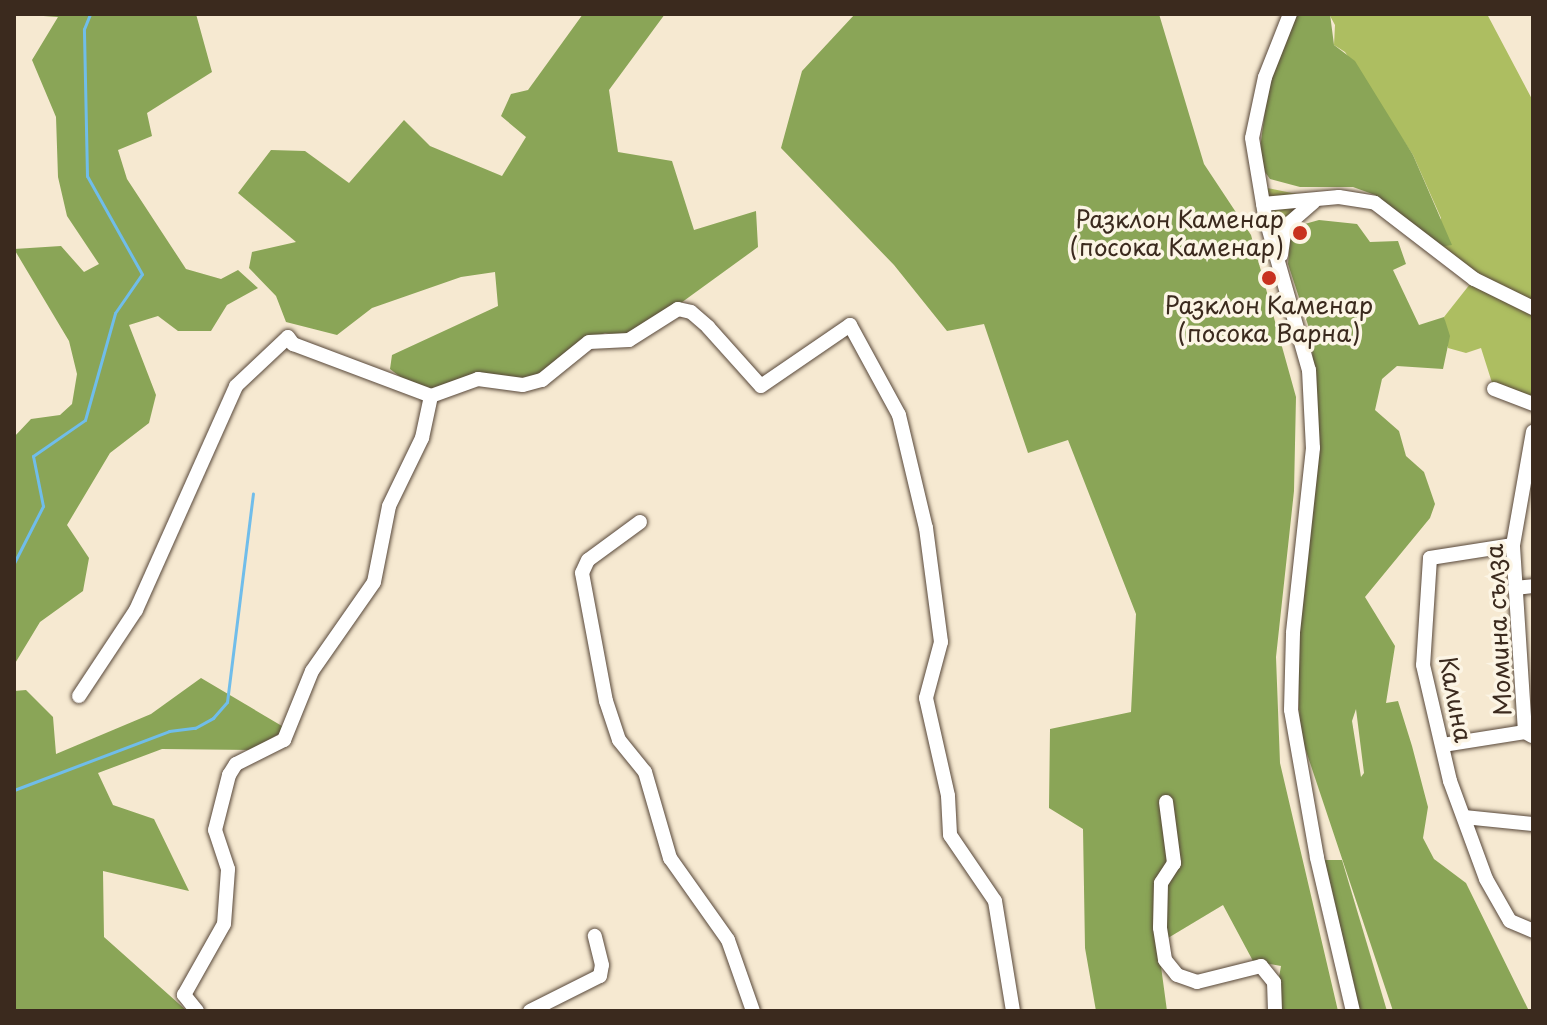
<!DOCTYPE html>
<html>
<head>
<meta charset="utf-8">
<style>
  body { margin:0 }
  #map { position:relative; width:1547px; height:1025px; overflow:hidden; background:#f6e9d1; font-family:"Playpen Sans",sans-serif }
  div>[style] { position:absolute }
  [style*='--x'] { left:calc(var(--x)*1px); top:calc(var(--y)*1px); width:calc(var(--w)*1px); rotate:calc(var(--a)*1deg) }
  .green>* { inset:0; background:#adbe61 }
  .forest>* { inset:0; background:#8aa557 }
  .stream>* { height:3px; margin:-1.5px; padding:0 1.5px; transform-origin:1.5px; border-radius:1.5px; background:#70bdea }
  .roads { filter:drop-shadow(0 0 2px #574739) drop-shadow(0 0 2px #574739) }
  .minor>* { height:14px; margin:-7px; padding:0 7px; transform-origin:7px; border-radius:7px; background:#fff }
  .dots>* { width:22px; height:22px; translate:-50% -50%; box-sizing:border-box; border:4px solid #fcf5e5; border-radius:50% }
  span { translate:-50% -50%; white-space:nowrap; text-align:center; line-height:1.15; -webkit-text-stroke:7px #fcf5e5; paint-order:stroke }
  .poi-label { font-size:24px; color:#3b2a1e }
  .right { translate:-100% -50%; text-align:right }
  .street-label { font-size:24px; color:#3b2a1e }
  .frame { position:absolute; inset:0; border:16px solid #3b2a1e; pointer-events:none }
</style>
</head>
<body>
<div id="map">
  <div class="green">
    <i style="clip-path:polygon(1329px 14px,1487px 14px,1533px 101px,1533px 303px,1468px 272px,1438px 247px,1441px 218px,1413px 155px,1345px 52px,1334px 45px,1335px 25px)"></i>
    <i style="clip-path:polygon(1267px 188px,1321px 199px,1296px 213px,1280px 263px)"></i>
    <i style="clip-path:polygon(1474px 279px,1533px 308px,1533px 404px,1494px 389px,1481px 348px,1466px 353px,1448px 348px,1444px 317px)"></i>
  </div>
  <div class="forest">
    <i style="clip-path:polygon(14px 14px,196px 14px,212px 72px,147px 113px,152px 136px,118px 150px,127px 179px,186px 269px,221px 279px,238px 270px,258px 288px,227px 305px,211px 331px,178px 331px,158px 316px,129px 325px,156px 395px,149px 423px,110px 453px,67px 525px,89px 558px,83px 591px,40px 622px,14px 665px,14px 437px,31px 419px,60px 415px,72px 404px,77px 374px,69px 341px,14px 249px,61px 246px,84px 272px,99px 264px,67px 216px,58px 177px,56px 117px,32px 60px,58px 17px)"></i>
    <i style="clip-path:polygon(583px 14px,665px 14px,609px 90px,618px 152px,672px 161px,694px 230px,756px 211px,758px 247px,634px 337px,605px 333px,576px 345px,547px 375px,515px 381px,485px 374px,424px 395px,390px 369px,392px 355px,498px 306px,495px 272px,461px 277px,372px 308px,337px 335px,286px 322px,276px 296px,249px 268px,252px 252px,296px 242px,238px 193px,271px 150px,305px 151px,349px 183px,404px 120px,430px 146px,502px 176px,526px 137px,501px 116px,511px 94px,528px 90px)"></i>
    <i style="clip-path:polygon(855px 14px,1159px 14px,1204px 164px,1251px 235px,1296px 397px,1294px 491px,1276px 657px,1280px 763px,1338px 1011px,1273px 1011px,1281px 966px,1253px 961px,1223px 905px,1158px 944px,1167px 1011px,1096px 1011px,1085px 948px,1083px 829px,1049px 808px,1050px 729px,1131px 712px,1136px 614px,1068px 440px,1028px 453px,984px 324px,947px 331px,894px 265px,781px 148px,802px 71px)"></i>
    <i style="clip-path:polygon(1297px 14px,1330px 14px,1334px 45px,1355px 61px,1413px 155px,1452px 245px,1438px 247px,1375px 195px,1353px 187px,1300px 187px,1270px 179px,1265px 172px,1260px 149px,1267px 95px,1281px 45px)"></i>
    <i style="clip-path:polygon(evenodd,1319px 220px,1357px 224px,1370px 242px,1398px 241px,1406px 264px,1393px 270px,1419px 325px,1444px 317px,1450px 336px,1443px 369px,1397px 366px,1382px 379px,1375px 410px,1399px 431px,1406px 456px,1424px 472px,1435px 504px,1430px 518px,1365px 597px,1395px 646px,1386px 703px,1398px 701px,1412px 746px,1428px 807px,1423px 838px,1434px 859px,1466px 883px,1529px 1011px,1393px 1011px,1300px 733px,1297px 648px,1319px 451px,1311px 334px,1288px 264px,1290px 240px,1301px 225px,1319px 220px,1356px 709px,1364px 773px,1361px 777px,1352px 721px,1356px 709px)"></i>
    <i style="clip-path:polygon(201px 678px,287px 729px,252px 750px,162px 749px,98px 773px,113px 805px,154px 819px,189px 891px,103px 871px,104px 937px,187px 1011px,14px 1011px,14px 691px,26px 690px,53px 717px,56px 754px,151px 714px)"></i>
    <i style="clip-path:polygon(1320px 860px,1342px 860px,1387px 1011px,1358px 1011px)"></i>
  </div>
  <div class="stream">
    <i style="--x:14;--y:563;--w:64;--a:-63"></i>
    <i style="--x:43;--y:506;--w:51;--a:-101.3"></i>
    <i style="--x:33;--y:456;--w:63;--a:-34.7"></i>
    <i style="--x:85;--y:420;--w:111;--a:-74.3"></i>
    <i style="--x:115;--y:313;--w:47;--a:-55.3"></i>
    <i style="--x:142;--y:274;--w:112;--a:-119.3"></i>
    <i style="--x:87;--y:176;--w:147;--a:-91.2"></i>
    <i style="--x:84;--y:29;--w:16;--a:-68"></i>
    <i style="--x:14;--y:790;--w:166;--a:-20.8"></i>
    <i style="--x:169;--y:731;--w:26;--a:-7"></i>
    <i style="--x:195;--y:728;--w:21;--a:-29"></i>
    <i style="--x:213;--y:718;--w:21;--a:-49"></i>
    <i style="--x:227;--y:702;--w:210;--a:-82.9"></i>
  </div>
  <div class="roads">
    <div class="minor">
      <i style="--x:1290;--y:14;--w:68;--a:111.6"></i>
      <i style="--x:1265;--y:77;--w:62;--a:102"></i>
      <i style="--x:1252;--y:138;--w:79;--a:80.5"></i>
      <i style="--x:1265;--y:216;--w:160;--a:74.1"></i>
      <i style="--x:1309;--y:370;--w:78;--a:87.1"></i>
      <i style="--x:1313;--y:448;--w:186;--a:96.2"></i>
      <i style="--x:1293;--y:633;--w:77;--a:91.5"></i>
      <i style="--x:1291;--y:710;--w:150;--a:80"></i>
      <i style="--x:1317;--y:858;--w:157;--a:76.8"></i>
      <i style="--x:1263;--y:204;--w:76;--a:-5.3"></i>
      <i style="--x:1339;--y:197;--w:36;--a:9"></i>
      <i style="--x:1375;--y:203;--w:125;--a:37.5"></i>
      <i style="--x:1474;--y:279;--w:66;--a:26.2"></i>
      <i style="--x:1281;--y:255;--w:28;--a:-82"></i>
      <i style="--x:1285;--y:227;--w:38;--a:-41"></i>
      <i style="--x:1494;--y:389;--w:42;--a:21"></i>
      <i style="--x:640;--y:522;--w:64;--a:143.8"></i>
      <i style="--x:588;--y:560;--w:14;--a:115"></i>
      <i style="--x:582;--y:573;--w:130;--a:79.4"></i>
      <i style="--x:606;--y:701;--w:41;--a:71.6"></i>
      <i style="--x:619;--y:740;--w:41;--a:50.9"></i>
      <i style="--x:645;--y:772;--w:90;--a:73.8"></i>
      <i style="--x:670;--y:858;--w:100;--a:54.7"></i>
      <i style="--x:728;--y:940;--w:75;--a:70.6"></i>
      <i style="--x:1513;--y:545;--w:84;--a:171.1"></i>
      <i style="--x:1430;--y:558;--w:107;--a:93.7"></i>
      <i style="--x:1423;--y:665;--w:119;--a:76.9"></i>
      <i style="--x:1450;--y:781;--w:104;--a:69.8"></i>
      <i style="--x:1486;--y:879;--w:48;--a:60.3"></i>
      <i style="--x:1510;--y:921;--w:25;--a:23"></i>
      <i style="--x:1515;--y:588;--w:18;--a:-6"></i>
      <i style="--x:79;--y:696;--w:103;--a:-56.5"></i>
      <i style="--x:136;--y:610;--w:245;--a:-65.9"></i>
      <i style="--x:236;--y:386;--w:71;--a:-43.3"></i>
      <i style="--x:288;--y:337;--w:9;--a:54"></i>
      <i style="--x:293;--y:344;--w:147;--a:20.6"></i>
      <i style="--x:1525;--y:732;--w:187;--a:-93.7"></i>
      <i style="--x:1513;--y:545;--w:115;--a:-80"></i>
      <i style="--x:1443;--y:745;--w:83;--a:-9"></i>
      <i style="--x:1525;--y:732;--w:8;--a:30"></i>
      <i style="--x:1166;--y:802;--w:62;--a:82.5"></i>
      <i style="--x:1174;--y:863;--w:24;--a:123"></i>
      <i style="--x:1161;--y:883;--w:45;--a:91.3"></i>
      <i style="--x:1160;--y:928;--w:32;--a:81"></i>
      <i style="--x:1165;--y:960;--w:19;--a:51"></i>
      <i style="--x:1177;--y:975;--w:21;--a:19"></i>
      <i style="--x:1197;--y:982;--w:66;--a:-14"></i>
      <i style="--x:1261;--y:966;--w:21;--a:51"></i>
      <i style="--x:1274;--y:982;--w:29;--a:88"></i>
      <i style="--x:1464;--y:817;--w:69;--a:5.8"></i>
      <i style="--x:197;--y:1011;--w:21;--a:-129"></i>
      <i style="--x:184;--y:995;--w:81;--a:-60.6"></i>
      <i style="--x:224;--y:924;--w:55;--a:-85.8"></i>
      <i style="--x:228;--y:869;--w:41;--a:-108.4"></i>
      <i style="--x:215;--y:830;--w:57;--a:-75.7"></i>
      <i style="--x:229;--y:775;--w:13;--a:-58"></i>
      <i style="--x:236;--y:764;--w:54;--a:-26.6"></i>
      <i style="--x:284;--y:740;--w:74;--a:-67.9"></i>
      <i style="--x:312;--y:671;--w:108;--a:-55.1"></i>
      <i style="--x:374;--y:582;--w:77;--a:-78.8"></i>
      <i style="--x:389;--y:506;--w:76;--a:-64.1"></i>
      <i style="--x:422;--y:438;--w:43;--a:-77.9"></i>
      <i style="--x:431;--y:396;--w:50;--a:-19.9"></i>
      <i style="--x:478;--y:379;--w:45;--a:7.6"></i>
      <i style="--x:523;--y:385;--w:20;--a:-15"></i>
      <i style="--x:542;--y:380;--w:60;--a:-39"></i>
      <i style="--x:589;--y:342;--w:40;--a:-2.9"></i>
      <i style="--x:629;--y:340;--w:58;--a:-32.3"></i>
      <i style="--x:678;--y:309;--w:13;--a:13"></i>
      <i style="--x:691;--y:312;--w:23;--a:41"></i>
      <i style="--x:708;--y:327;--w:79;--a:48.1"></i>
      <i style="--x:761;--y:386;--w:108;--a:-34.4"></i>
      <i style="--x:850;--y:325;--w:102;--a:61.4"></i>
      <i style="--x:899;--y:415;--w:116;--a:76.6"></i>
      <i style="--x:926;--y:528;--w:115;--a:82.5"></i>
      <i style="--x:941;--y:642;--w:58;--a:105"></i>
      <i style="--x:926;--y:698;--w:100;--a:77.3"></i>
      <i style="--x:948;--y:796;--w:39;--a:87"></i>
      <i style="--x:950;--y:835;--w:80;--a:55.7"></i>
      <i style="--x:995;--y:901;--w:111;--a:80.7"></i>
      <i style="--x:530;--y:1011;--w:78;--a:-26.6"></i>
      <i style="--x:600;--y:976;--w:11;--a:-80"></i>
      <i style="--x:602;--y:965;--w:30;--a:-104"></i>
    </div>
  </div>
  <div class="dots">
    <i style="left:1300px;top:233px;background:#c8321e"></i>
    <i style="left:1269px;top:278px;background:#c8321e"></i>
  </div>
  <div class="poi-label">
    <span class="right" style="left:1284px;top:233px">Разклон Каменар<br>(посока Каменар)</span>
    <span style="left:1269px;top:319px">Разклон Каменар<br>(посока Варна)</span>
  </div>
  <div class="street-label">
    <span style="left:1498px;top:630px;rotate:-93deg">Момина сълза</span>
    <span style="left:1456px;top:699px;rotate:79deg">Калина</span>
  </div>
  <div class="frame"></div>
</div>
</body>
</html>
